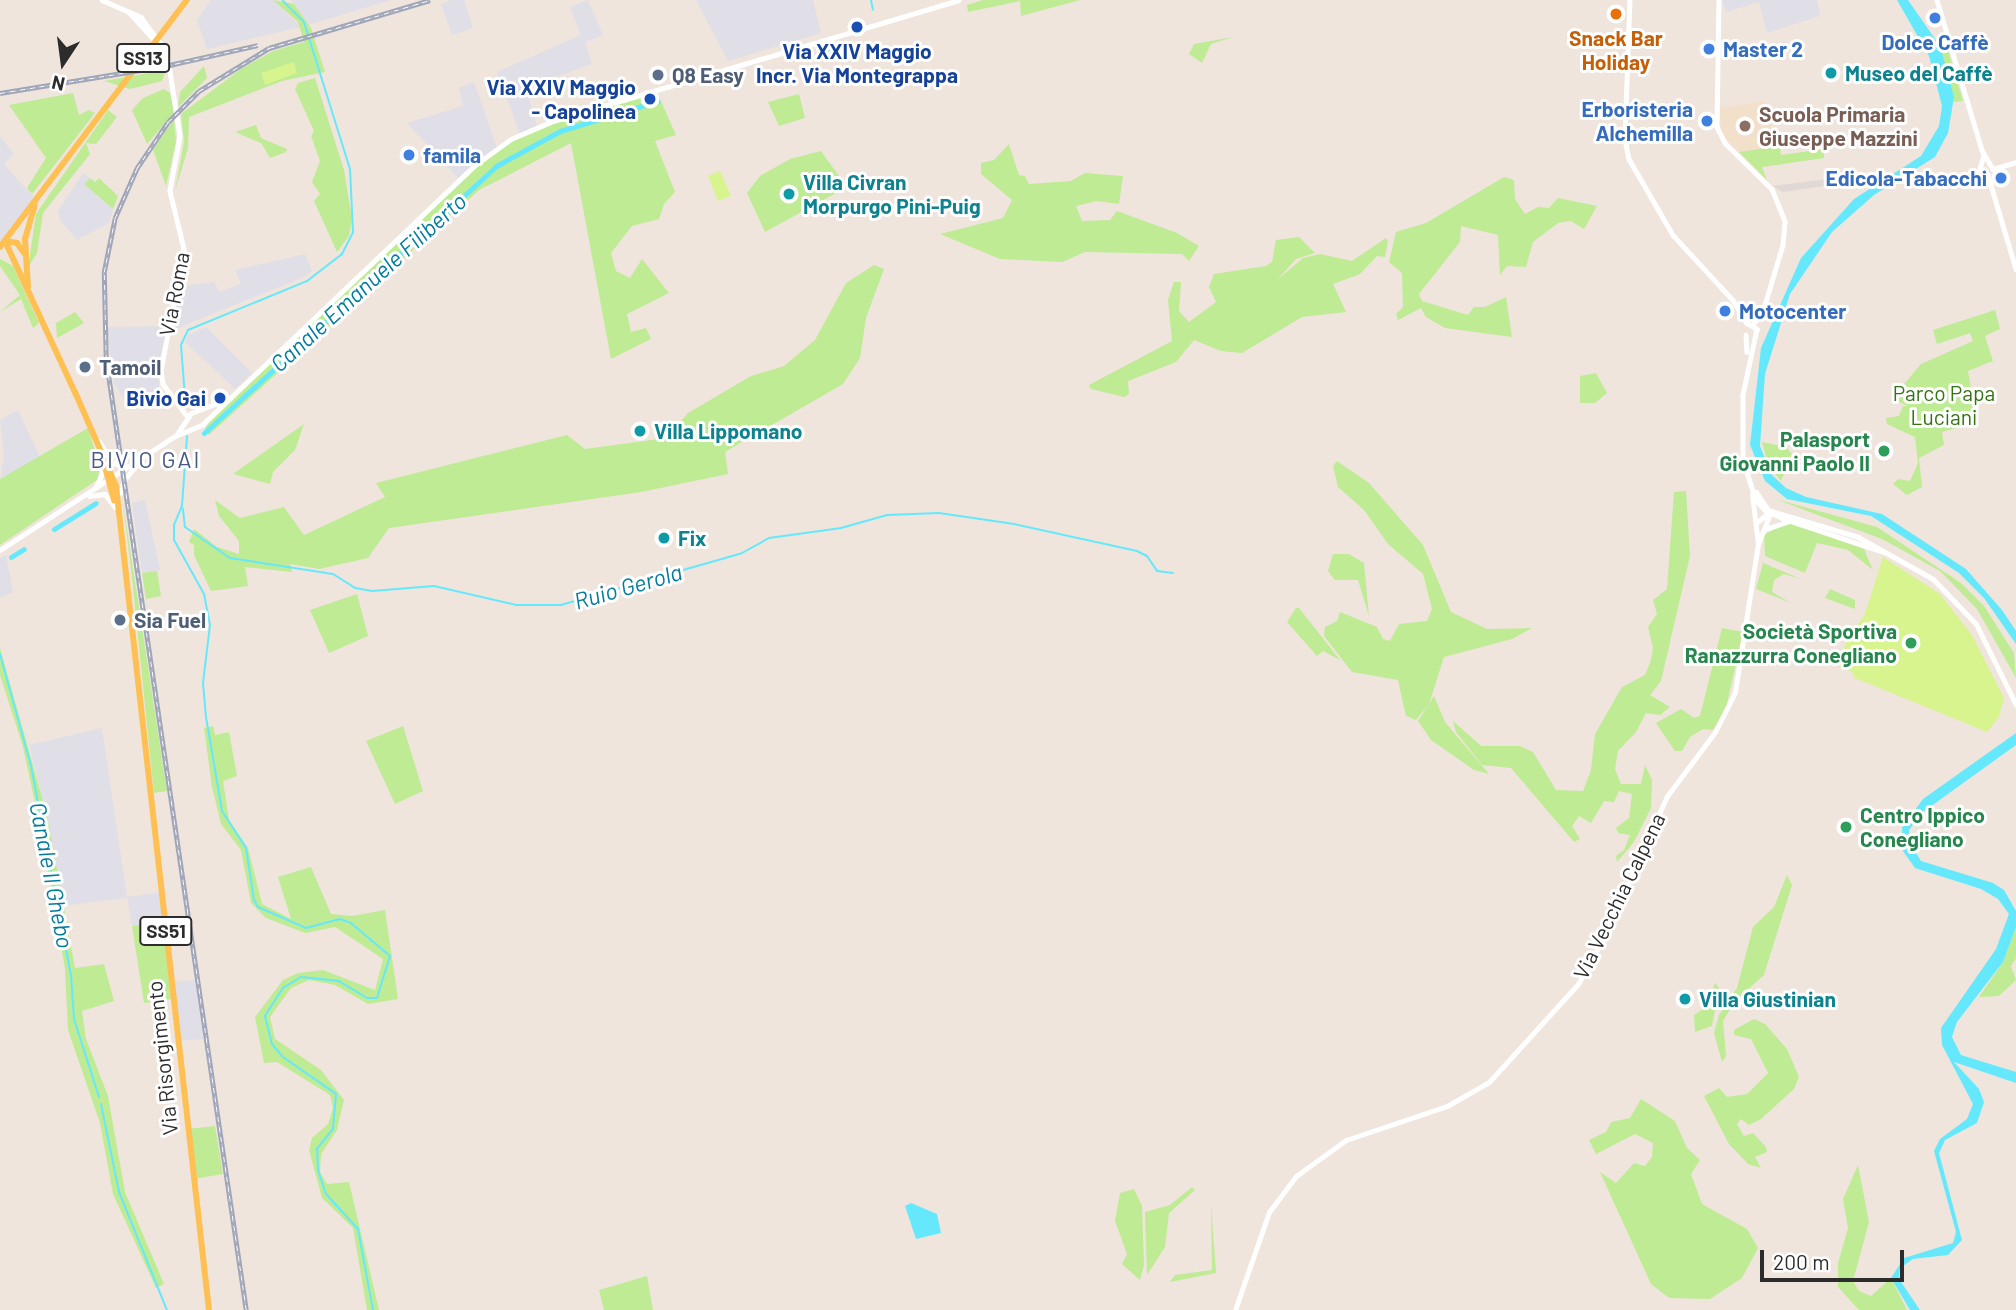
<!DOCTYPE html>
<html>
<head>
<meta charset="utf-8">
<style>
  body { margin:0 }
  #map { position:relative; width:2016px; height:1310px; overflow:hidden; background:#efe5dd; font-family:Barlow,sans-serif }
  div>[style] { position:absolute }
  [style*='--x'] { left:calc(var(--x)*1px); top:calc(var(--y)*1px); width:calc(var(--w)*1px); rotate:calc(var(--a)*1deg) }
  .industrial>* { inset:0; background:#e0dee7 }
  .education>* { inset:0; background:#f2e0cb }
  .green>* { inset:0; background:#beeb94 }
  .pitch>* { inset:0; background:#d7f48f }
  .plaza>* { inset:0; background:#dfd9d5 }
  .water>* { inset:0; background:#66e8fc }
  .stream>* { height:2px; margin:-1px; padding:0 1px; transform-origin:1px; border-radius:1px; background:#66e8fc }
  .canal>* { height:5px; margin:-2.5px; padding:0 2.5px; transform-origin:2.5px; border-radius:2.5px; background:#66e8fc }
  .tertiary>* { height:4.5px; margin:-2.25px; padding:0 2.25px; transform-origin:2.25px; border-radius:2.25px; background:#fff }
  .secondary>* { height:5px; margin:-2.5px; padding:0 2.5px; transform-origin:2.5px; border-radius:2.5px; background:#fff }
  .primary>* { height:6px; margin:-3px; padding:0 3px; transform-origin:3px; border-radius:3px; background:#ffc053 }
  .rail>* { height:4.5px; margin-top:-2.25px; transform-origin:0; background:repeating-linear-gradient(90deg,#fff 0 5px,#9fa6b9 0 10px); box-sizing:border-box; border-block:2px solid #9fa6b9 }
  .dots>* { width:19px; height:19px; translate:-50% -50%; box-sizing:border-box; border:4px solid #fff; border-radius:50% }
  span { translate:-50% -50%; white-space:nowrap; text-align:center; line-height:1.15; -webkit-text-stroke:6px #fff; paint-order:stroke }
  .shield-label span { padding:2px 5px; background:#fff; border:2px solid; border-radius:5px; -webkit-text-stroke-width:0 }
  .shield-label { font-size:19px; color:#2c2c2c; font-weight:700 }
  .food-label { font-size:21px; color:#c56008; font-weight:700 }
  .shop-label { font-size:21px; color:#366cbe; font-weight:700 }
  .left { translate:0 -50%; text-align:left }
  .right { translate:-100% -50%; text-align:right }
  .transit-label { font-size:21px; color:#164399; font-weight:700 }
  .culture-label { font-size:21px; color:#0d838f; font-weight:700 }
  .service-label { font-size:21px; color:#4e5e75; font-weight:700 }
  .education-label { font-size:21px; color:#785e54; font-weight:700 }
  .street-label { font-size:21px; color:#2c2c2c }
  .park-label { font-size:21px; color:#337312 }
  .leisure-label { font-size:21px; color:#27864d; font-weight:700 }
  .water-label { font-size:23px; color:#027c9d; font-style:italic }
  .neighbourhood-label { font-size:23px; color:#475a83; letter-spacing:2px }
  .north { position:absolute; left:28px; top:28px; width:70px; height:70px; -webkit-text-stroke:5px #fff; paint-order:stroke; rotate:193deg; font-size:19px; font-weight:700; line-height:28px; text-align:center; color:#2c2c2c }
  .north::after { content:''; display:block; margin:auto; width:24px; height:32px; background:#2c2c2c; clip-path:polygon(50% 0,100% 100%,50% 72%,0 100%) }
  .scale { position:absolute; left:1760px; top:1250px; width:144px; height:32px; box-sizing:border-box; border:4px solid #2c2c2c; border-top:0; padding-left:9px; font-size:21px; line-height:24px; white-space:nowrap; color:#2c2c2c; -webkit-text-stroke:5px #fff; paint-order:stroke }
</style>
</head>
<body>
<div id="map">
  <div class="industrial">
    <i style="clip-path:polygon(211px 0,273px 0,301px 27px,207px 49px,197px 20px)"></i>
    <i style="clip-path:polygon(291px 0,391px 0,308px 25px)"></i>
    <i style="clip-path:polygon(451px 0,464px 0,473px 28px,452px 35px,441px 4px)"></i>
    <i style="clip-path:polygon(588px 0,603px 35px,585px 42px,592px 64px,526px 88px,537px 126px,520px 134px,497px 72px,581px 35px,570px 7px)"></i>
    <i style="clip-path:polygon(696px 0,813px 0,821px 33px,728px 61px)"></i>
    <i style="clip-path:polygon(1722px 0,1817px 0,1820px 16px,1767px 33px,1759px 2px,1726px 12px)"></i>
    <i style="clip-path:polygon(474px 82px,497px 148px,460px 180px,407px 123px,463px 106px,459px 88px)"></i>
    <i style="clip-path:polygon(0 136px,14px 154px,4px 164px,36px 200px,0 247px)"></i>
    <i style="clip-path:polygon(83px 173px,90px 178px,85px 185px,113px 209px,109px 223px,77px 240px,60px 220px,58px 211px)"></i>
    <i style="clip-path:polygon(305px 254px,312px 271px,304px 277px,170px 331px,161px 359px,156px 360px,161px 400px,130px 410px,114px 383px,107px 327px,167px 326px,176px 287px,214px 282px,220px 292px,241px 284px,235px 270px)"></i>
    <i style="clip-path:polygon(206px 327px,252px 373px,235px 389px,185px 342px,188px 335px)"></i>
    <i style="clip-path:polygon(18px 410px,40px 457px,0 479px,4px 456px,0 420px)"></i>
    <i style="clip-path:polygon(145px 500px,160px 570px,142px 573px,132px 503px)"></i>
    <i style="clip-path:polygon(6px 555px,13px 592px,0 598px,0 558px)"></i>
    <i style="clip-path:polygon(102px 728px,127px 897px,161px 892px,165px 922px,132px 926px,127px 898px,62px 906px,47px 815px,29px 745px)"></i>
    <i style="clip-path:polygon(195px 980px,203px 1039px,178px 1041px,171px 982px)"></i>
  </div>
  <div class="education">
    <i style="clip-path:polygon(1765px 101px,1771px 117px,1772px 148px,1739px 152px,1722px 134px,1719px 108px)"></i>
  </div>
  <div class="green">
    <i style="clip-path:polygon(273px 0,294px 4px,311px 28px,325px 72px,282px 81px,189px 117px,188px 148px,175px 191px,184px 142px,181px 114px,241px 69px,273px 51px,304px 42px,298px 22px)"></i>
    <i style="clip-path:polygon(983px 0,1080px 0,1021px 16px,1020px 1px,968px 12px,967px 5px)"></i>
    <i style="clip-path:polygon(1944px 36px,1963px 101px,1954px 102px,1936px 39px)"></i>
    <i style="clip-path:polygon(1233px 37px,1211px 44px,1202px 63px,1189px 54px,1194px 44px)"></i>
    <i style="clip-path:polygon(204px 66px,207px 78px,178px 107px,180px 92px)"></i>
    <i style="clip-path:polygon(166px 70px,162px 81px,130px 89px,104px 81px)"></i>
    <i style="clip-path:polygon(315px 78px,344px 170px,352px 219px,349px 236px,337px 252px,314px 201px,320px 194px,312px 182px,320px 161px,311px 136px,314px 131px,295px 89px,298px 83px)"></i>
    <i style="clip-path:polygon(164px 89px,170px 93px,174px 113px,147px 144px,132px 110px,143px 98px)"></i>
    <i style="clip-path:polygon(656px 90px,676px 135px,655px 141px,675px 192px,664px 204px,659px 219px,632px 226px,611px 253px,616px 271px,630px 278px,642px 259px,669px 293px,627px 314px,631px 332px,646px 328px,651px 339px,611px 359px,571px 143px,479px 190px,209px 435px,204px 431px,210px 420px,488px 154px,537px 126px)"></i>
    <i style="clip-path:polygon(73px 93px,79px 115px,89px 110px,95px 113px,32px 194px,27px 188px,46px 158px,9px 105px)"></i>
    <i style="clip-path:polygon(799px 94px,805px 118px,779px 126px,768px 102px)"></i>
    <i style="clip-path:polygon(108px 110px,117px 117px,96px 144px,86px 143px,90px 154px,43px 213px,37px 253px,28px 268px,36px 214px)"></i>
    <i style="clip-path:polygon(174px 119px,176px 142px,166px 186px,153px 150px)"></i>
    <i style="clip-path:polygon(256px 125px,261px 138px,287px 149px,286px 152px,270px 158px,261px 143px,235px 132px)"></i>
    <i style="clip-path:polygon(1009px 144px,1019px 175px,1025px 176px,1029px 184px,1071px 181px,1085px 173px,1123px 176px,1119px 204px,1097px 201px,1076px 206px,1082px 221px,1110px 220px,1117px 211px,1177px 233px,1199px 246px,1189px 261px,1182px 254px,1085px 252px,1062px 262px,1000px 259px,940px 234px,1003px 218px,1012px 200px,981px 174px,981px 163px,994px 160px)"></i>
    <i style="clip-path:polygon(1780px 146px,1781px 155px,1824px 149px,1824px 158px,1762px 167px,1767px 180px,1739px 152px)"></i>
    <i style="clip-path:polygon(821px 151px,847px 187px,765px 232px,747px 193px,760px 176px,790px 159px)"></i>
    <i style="clip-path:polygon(1504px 177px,1514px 180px,1515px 199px,1525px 214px,1538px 207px,1549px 208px,1558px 198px,1597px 206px,1584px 229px,1571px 221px,1558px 223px,1533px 242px,1526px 267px,1507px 266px,1500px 275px,1498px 235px,1461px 226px,1460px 242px,1419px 294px,1422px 301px,1468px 315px,1474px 307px,1485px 307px,1506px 297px,1512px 337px,1445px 328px,1426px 317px,1421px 308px,1398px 320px,1396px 314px,1403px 307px,1402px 273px,1389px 262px,1396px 232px,1426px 223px)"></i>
    <i style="clip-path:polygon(90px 178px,95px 182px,99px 178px,118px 196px,113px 209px,84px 184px)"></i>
    <i style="clip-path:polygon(1299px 237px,1315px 253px,1296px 259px,1277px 280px,1303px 258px,1320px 254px,1352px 261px,1386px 238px,1388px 241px,1385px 257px,1377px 256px,1360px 274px,1333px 284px,1346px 312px,1302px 317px,1242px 353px,1221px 351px,1194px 340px,1176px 362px,1128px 381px,1129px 394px,1124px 397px,1091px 389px,1089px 385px,1172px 341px,1168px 300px,1174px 282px,1181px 282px,1179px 311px,1189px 322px,1216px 302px,1209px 287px,1214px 274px,1266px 266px,1272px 262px,1276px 240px)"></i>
    <i style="clip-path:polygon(0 259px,13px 266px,39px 323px,33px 328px,21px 299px,0 312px,20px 295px,0 266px)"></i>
    <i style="clip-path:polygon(874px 265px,884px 269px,866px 318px,860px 358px,843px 384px,725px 452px,728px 474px,641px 492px,389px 528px,368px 558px,319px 569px,290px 564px,292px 572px,245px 567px,248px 586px,211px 591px,194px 555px,194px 545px,189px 542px,194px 529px,217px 547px,239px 554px,239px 541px,219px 516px,215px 500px,240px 518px,284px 507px,304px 535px,385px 497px,376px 483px,567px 435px,585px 449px,666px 438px,688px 413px,751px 376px,784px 366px,815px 340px,846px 283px)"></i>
    <i style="clip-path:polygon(1995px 310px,2000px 329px,1985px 336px,1993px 361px,1968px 371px,1977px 422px,1942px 432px,1944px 445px,1919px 458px,1922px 487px,1907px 495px,1893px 484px,1898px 479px,1910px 481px,1918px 463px,1915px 437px,1887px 424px,1886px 418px,1899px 416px,1903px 406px,1908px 406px,1899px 402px,1898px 391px,1921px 364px,1973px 341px,1970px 333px,1937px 344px,1933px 330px)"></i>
    <i style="clip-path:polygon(75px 312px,84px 323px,57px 338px,56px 323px)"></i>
    <i style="clip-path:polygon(1596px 373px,1607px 393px,1595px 403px,1580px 403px,1580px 376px)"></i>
    <i style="clip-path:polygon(304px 424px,295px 450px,273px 472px,270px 484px,233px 474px)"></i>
    <i style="clip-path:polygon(88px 428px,100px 467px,97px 480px,0 545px,0 479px)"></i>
    <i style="clip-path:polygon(1762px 442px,1786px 447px,1792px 454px,1781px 481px,1768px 465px)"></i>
    <i style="clip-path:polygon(1337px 461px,1369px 483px,1423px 545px,1451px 612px,1487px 629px,1532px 628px,1512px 639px,1444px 657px,1429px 704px,1416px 720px,1406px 716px,1398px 680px,1352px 672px,1324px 636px,1325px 627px,1337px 621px,1340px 612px,1377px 627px,1383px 639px,1390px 641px,1399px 624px,1427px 621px,1432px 609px,1423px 574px,1388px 544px,1364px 510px,1338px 487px,1333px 466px)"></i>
    <i style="clip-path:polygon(1686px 491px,1690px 556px,1661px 681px,1650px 695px,1670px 707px,1660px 715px,1646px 713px,1636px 732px,1618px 751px,1615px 769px,1621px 784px,1641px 784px,1645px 765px,1652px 780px,1651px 808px,1634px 842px,1617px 862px,1616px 856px,1624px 850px,1630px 835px,1618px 833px,1616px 828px,1629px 818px,1632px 794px,1619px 791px,1614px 802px,1604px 801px,1591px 823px,1579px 816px,1572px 826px,1580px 839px,1574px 842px,1511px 768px,1482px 765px,1456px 732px,1453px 721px,1481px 746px,1520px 746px,1533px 752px,1556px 790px,1583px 791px,1591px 770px,1595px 734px,1622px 687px,1645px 675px,1651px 660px,1653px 648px,1648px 627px,1657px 614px,1653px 600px,1667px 589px,1674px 492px)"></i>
    <i style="clip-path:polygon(122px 496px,167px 791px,154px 793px,132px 578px)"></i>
    <i style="clip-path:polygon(1775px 499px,1877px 527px,1961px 583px,1984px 606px,2014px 653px,2016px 678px,1977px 609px,1940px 571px,1882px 539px)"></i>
    <i style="clip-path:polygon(1787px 522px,1864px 549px,1873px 570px,1848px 550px,1822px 544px,1817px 543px,1805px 573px,1765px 556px,1764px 535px)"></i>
    <i style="clip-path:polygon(1333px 554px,1349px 554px,1364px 563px,1369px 616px,1358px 580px,1335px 580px,1328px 571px)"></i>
    <i style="clip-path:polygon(1763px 563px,1801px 579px,1784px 574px,1774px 580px,1772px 592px,1791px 603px,1756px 589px)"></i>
    <i style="clip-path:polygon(157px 571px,161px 596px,146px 599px,142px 573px)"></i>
    <i style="clip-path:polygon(1830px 589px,1855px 600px,1855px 609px,1825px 598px)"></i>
    <i style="clip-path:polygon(357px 594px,368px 636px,329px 653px,310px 610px)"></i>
    <i style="clip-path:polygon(1296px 608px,1299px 608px,1340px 660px,1323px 651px,1317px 656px,1287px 622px)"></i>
    <i style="clip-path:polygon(1722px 628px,1743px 632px,1726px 708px,1713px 730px,1703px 729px,1690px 737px,1682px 751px,1675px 751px,1656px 723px,1681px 709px,1694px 718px,1700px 716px)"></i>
    <i style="clip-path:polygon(0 648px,47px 815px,75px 968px,104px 964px,114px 1001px,82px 1011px,86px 1039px,108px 1096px,125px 1192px,164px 1284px,156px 1288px,113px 1194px,100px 1123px,68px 1030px,65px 969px,39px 821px,23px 747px,0 675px)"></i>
    <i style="clip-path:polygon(1434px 696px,1445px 722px,1489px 774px,1474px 770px,1431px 740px,1418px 721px)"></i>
    <i style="clip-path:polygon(213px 726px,215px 735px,229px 732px,237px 776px,223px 781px,229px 820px,248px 848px,262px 904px,291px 919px,278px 877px,311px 867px,331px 914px,352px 916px,385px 910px,398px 999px,368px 1004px,335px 985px,309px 980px,291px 988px,270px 1017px,275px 1039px,321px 1070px,344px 1100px,337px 1130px,321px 1154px,320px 1172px,327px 1184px,349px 1182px,379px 1310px,367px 1310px,353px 1228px,322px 1198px,309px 1150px,312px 1138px,328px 1124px,333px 1108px,330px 1095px,277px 1062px,264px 1063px,255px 1017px,283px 980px,298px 973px,323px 970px,375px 990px,383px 959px,335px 927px,305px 933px,266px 918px,251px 903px,241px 850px,221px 824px,212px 787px,204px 728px)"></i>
    <i style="clip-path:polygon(403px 726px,423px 791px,395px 804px,366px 741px)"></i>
    <i style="clip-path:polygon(1787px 875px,1792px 885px,1764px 975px,1735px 1001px,1723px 1021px,1726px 1056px,1722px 1062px,1714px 1033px,1719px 1015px,1737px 988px,1753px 927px,1774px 907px)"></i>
    <i style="clip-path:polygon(165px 922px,173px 999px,144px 1003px,132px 926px)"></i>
    <i style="clip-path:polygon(2016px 927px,2016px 958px,2011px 966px,2016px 980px,1999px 996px,1979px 997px,2003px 962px)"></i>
    <i style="clip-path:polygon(1715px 983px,1719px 988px,1712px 1026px,1695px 1032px,1694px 1015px,1706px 1007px)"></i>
    <i style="clip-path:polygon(1754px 1019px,1765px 1024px,1787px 1049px,1799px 1077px,1794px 1089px,1761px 1119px,1749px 1125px,1741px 1119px,1737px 1124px,1744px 1136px,1753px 1133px,1766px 1147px,1767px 1152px,1755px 1157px,1761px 1168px,1748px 1164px,1729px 1144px,1704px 1096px,1719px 1088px,1727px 1097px,1747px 1094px,1768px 1073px,1751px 1039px,1734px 1035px,1734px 1030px)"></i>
    <i style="clip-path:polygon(1641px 1099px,1675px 1121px,1687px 1148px,1700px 1160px,1691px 1174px,1702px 1204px,1747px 1229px,1758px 1248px,1742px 1278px,1710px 1299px,1669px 1298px,1651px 1284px,1600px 1172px,1616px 1183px,1634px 1163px,1645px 1166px,1652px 1157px,1653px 1143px,1635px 1134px,1596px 1154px,1589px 1140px,1606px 1132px,1611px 1122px,1630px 1118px)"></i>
    <i style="clip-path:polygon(215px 1126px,223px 1174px,194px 1179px,188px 1129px)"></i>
    <i style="clip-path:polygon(1858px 1165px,1869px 1222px,1853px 1281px,1859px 1291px,1871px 1296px,1891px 1278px,1907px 1310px,1859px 1310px,1838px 1287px,1838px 1263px,1848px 1228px,1843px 1199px)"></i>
    <i style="clip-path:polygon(1192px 1187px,1195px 1190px,1169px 1213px,1165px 1247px,1147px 1275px,1145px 1212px,1170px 1205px)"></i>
    <i style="clip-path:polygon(1134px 1189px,1142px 1206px,1144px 1265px,1140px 1280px,1122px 1264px,1127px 1254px,1115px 1221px,1120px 1193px)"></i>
    <i style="clip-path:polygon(1211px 1203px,1216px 1273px,1170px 1282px,1175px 1275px,1212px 1270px)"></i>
    <i style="clip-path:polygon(647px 1276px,653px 1310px,604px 1310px,599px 1290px)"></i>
  </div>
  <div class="pitch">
    <i style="clip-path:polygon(294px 62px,297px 73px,265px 85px,261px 73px)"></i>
    <i style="clip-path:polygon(720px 171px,731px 196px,718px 201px,708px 176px)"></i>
    <i style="clip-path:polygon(1883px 557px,1940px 594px,1972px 635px,2004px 698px,1999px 717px,1987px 732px,1855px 678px,1852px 672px,1838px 666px,1848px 637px,1864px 616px)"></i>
  </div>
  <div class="plaza">
    <i style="clip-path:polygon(1852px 176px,1846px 183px,1782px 192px,1773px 186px)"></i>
  </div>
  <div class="water">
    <i style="clip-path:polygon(1897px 0,1908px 0,1940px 46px,1954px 97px,1948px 133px,1935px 157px,1874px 195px,1832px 232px,1790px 294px,1765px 374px,1760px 446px,1772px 475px,1786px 488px,1806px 497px,1882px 514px,1966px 569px,2002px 610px,2016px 631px,2016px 644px,1984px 598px,1959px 573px,1871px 516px,1787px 499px,1765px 481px,1750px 445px,1761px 348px,1801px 258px,1854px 199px,1921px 156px,1939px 126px,1942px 106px,1929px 56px)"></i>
    <i style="clip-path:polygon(2016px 733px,2016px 745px,1923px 812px,1909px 830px,1910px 843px,1921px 861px,1993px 883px,2004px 890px,2016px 911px,2016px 927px,2003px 962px,1957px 1022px,1952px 1037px,1961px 1055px,2016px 1072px,2016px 1083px,1954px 1062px,1979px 1089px,1984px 1102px,1977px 1123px,1945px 1140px,1939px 1153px,1962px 1240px,1948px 1255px,1913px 1259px,1900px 1268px,1899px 1279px,1920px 1310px,1910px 1310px,1891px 1278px,1904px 1258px,1953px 1243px,1956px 1232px,1934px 1151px,1940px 1139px,1967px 1119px,1973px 1104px,1942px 1045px,1941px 1028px,1996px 949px,2009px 914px,1998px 899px,1981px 889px,1915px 868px,1903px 851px,1902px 828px,1923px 799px)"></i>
    <i style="clip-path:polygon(911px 1203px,937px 1214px,941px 1233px,916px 1239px,905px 1206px)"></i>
  </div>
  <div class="stream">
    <i style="--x:871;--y:0;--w:10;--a:79"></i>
    <i style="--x:826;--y:51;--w:17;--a:-17"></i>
    <i style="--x:185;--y:397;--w:52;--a:-94.4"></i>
    <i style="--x:181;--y:345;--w:17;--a:-65"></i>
    <i style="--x:188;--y:330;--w:129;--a:-22.4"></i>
    <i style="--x:307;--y:281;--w:44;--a:-37.6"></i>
    <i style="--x:342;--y:254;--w:25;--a:-63"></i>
    <i style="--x:353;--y:232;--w:63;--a:-92.7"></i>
    <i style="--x:350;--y:169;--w:154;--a:-107.4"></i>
    <i style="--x:304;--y:22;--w:30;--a:-135"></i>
    <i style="--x:187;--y:436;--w:70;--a:94.1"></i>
    <i style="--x:182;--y:506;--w:21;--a:113"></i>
    <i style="--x:174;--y:525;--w:15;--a:90"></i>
    <i style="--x:174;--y:540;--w:62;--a:60.9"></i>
    <i style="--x:204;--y:594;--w:32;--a:79"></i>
    <i style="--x:210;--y:625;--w:58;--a:96.9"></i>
    <i style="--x:203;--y:683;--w:34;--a:85"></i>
    <i style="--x:206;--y:717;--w:95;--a:80.3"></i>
    <i style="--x:222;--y:811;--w:44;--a:57"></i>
    <i style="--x:246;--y:848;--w:53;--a:81.3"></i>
    <i style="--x:254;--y:900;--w:8;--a:60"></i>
    <i style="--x:258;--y:907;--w:52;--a:23.6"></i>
    <i style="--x:306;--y:928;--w:35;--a:-15"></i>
    <i style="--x:340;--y:919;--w:12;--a:20"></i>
    <i style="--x:351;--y:923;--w:51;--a:40.2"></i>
    <i style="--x:390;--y:956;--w:44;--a:107.2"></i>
    <i style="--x:377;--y:998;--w:10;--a:180"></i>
    <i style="--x:367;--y:998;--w:33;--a:-149"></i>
    <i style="--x:339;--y:981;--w:38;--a:-174"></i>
    <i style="--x:301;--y:977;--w:21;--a:149"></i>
    <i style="--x:283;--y:988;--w:33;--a:123"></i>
    <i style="--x:265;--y:1016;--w:29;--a:76"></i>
    <i style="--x:272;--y:1044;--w:17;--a:50"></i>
    <i style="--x:283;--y:1057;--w:65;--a:34.9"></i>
    <i style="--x:336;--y:1094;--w:35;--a:95"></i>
    <i style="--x:333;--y:1129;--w:26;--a:129"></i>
    <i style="--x:317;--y:1149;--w:21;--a:87"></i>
    <i style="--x:318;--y:1170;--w:25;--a:72"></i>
    <i style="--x:326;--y:1194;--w:47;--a:47.6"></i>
    <i style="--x:358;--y:1229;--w:82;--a:79.5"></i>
    <i style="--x:183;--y:509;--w:18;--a:84"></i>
    <i style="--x:185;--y:527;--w:55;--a:34.6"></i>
    <i style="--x:230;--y:558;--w:104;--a:8.8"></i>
    <i style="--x:333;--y:574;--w:26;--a:32"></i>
    <i style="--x:355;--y:588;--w:17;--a:10"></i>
    <i style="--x:372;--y:591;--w:62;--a:-4.6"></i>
    <i style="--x:434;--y:586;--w:84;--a:13"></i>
    <i style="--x:516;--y:605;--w:45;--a:0"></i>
    <i style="--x:561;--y:605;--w:188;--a:-16"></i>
    <i style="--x:742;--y:553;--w:31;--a:-29"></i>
    <i style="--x:769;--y:538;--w:73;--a:-7.9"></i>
    <i style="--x:841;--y:528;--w:48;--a:-15.8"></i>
    <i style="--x:887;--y:515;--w:52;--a:-2.2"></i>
    <i style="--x:939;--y:513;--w:76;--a:8.3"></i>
    <i style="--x:1014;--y:524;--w:126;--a:12.4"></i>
    <i style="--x:1137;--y:551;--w:11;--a:27"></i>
    <i style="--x:1147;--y:556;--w:18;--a:56"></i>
    <i style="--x:1157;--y:571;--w:16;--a:7"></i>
    <i style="--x:0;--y:654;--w:116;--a:74.5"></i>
    <i style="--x:31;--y:766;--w:213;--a:79.2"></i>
    <i style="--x:71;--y:975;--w:44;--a:86.1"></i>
    <i style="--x:74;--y:1019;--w:82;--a:72.2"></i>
    <i style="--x:101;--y:1104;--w:90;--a:78.4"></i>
    <i style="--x:119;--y:1192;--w:127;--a:67.9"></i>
  </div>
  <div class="canal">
    <i style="--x:204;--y:433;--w:396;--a:-42.4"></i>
    <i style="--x:496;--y:166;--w:73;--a:-28.7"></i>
    <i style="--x:560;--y:131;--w:102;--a:-17"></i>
    <i style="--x:54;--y:529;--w:49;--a:-31.8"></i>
    <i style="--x:11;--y:557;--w:15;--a:-32"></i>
  </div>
  <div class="tertiary">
    <i style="--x:102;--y:0;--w:43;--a:23.6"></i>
    <i style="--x:141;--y:17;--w:44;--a:53.4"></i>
    <i style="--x:167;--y:52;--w:85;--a:81.2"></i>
    <i style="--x:180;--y:136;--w:56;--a:100.3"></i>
    <i style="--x:170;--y:191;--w:60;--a:76.4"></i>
    <i style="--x:184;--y:249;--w:124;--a:100.7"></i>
    <i style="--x:161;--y:371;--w:13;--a:81"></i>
    <i style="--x:163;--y:384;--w:41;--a:52.9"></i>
    <i style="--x:1630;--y:0;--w:139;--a:92.1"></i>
    <i style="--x:1625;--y:139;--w:20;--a:79"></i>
    <i style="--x:1629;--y:159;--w:88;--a:59.9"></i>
    <i style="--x:1673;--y:235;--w:88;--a:47.3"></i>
    <i style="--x:1733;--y:300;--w:27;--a:59"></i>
    <i style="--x:1719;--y:0;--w:127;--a:90.9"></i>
    <i style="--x:1717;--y:127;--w:18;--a:63"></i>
    <i style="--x:1725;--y:143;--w:66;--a:44.4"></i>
    <i style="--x:1772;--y:189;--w:35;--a:68"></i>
    <i style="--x:1785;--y:222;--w:23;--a:95"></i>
    <i style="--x:1783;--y:245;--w:70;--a:106.6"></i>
    <i style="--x:1763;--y:312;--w:15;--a:127"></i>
    <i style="--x:1937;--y:0;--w:157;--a:73.3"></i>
    <i style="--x:1982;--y:150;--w:22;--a:60"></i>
    <i style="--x:129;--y:12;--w:54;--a:48"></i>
    <i style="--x:1984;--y:155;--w:15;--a:106"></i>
    <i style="--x:1980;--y:169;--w:10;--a:37"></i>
    <i style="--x:1993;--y:169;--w:24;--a:-17"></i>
    <i style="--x:1988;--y:175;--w:98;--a:73.4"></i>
    <i style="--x:1747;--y:323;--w:12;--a:31"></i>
    <i style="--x:1757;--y:329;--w:67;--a:102"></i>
    <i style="--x:1743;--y:395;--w:65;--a:90"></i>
    <i style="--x:1743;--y:460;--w:42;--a:72"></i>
    <i style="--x:1756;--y:500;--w:15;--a:48"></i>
    <i style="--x:1766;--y:511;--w:25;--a:23"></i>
    <i style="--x:1746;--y:335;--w:17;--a:87"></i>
    <i style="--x:177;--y:434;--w:25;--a:-56"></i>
    <i style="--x:191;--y:413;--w:30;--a:-21"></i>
    <i style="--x:99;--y:441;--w:26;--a:58"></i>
    <i style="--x:113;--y:463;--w:14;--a:12"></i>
    <i style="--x:96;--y:486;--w:13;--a:-63"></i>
    <i style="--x:102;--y:474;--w:12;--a:-95"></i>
    <i style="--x:120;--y:493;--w:14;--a:-73"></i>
    <i style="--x:124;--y:480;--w:25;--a:-50"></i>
    <i style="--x:89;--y:496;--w:16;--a:-7"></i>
    <i style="--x:105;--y:494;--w:16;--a:52"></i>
    <i style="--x:0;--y:550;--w:209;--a:-33.1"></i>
    <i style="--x:175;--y:436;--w:29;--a:-22"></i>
    <i style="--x:202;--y:425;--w:377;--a:-43.6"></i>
    <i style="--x:475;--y:165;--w:44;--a:-35.8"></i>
    <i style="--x:511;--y:139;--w:46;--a:-23.2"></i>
    <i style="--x:553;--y:121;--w:423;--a:-16.6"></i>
  </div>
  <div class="secondary">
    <i style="--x:1756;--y:492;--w:25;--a:56"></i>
    <i style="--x:1770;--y:513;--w:30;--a:111"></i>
    <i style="--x:1756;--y:523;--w:19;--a:-39"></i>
    <i style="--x:1771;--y:511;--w:91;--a:16.6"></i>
    <i style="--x:1858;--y:537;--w:86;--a:29.2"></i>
    <i style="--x:1933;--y:579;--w:62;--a:46.3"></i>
    <i style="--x:1976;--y:624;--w:90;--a:63.7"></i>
    <i style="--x:1765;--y:529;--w:26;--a:-18"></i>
    <i style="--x:1790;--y:521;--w:99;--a:18.3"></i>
    <i style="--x:1235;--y:1310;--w:104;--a:-70.9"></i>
    <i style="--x:1269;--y:1212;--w:45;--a:-53.1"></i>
    <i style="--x:1296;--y:1176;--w:62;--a:-35.8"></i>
    <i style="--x:1346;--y:1140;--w:107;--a:-18.6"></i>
    <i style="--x:1447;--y:1106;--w:48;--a:-29.7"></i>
    <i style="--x:1489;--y:1082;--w:132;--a:-47.8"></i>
    <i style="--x:1578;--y:984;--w:58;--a:-61.2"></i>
    <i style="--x:1606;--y:933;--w:150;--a:-66"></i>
    <i style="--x:1667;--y:796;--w:80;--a:-53.1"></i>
    <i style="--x:1715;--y:732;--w:45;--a:-63.4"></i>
    <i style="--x:1735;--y:692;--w:150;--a:-81.2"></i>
    <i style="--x:1758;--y:544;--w:50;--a:-96.8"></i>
  </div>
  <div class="primary">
    <i style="--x:5;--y:241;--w:170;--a:65.2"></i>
    <i style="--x:5;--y:241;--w:12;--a:9"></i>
    <i style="--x:17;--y:243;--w:12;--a:55"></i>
    <i style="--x:0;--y:247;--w:310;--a:-52.9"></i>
    <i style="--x:28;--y:287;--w:48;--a:-93.6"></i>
    <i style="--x:25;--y:239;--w:35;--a:-74"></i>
    <i style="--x:75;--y:392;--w:103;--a:66.4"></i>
    <i style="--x:116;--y:486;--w:829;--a:83.56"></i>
    <i style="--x:102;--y:456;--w:46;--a:74.7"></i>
  </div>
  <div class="rail">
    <i style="--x:0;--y:93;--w:167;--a:-9.3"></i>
    <i style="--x:165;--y:66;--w:95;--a:-12.7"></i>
    <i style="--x:246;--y:1310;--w:960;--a:-98.38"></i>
    <i style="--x:106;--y:360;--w:88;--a:-91.3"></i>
    <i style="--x:104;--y:272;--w:55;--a:-78.5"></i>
    <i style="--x:115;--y:218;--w:55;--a:-66.3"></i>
    <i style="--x:137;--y:168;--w:55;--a:-56"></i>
    <i style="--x:168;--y:122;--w:44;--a:-45"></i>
    <i style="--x:199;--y:91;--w:82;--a:-31.6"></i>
    <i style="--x:269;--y:48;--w:168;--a:-16.6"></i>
  </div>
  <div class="dots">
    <i style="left:1616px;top:14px;background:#e8710a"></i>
    <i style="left:1935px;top:18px;background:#3f7fe0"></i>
    <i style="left:857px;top:27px;background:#1a4fb4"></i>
    <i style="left:1709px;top:49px;background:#3f7fe0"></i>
    <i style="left:1831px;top:73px;background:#0f9aa8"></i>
    <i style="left:658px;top:75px;background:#5c6f8a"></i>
    <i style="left:650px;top:99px;background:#1a4fb4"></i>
    <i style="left:1707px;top:121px;background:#3f7fe0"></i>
    <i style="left:1745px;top:126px;background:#8d6e63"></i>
    <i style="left:409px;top:155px;background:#3f7fe0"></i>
    <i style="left:2001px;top:178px;background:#3f7fe0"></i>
    <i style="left:789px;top:194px;background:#0f9aa8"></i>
    <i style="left:1725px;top:311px;background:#3f7fe0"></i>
    <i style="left:85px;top:367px;background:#5c6f8a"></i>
    <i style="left:220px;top:398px;background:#1a4fb4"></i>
    <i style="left:640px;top:431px;background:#0f9aa8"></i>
    <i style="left:1884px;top:451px;background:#2e9e5b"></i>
    <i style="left:664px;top:538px;background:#0f9aa8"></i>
    <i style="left:120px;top:620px;background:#5c6f8a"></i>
    <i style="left:1911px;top:643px;background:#2e9e5b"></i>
    <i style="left:1846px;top:827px;background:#2e9e5b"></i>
    <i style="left:1685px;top:999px;background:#0f9aa8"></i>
  </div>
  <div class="shield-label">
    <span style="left:143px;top:58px">SS13</span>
    <span style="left:166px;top:931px">SS51</span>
  </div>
  <div class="food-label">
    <span style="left:1616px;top:50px">Snack Bar<br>Holiday</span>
  </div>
  <div class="shop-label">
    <span style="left:1935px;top:42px">Dolce Caffè</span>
    <span class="left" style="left:1723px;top:49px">Master 2</span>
    <span class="right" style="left:1693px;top:121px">Erboristeria<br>Alchemilla</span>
    <span class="left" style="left:423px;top:155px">famila</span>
    <span class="right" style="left:1987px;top:178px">Edicola-Tabacchi</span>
    <span class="left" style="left:1739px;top:311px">Motocenter</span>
  </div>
  <div class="transit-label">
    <span style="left:857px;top:63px">Via XXIV Maggio<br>Incr. Via Montegrappa</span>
    <span class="right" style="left:636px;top:99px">Via XXIV Maggio<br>- Capolinea</span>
    <span class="right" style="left:206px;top:398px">Bivio Gai</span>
  </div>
  <div class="culture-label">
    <span class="left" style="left:1845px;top:73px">Museo del Caffè</span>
    <span class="left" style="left:803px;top:194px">Villa Civran<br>Morpurgo Pini-Puig</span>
    <span class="left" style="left:654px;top:431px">Villa Lippomano</span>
    <span class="left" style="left:678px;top:538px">Fix</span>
    <span class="left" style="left:1699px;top:999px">Villa Giustinian</span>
  </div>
  <div class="service-label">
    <span class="left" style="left:672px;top:75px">Q8 Easy</span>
    <span class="left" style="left:99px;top:367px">Tamoil</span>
    <span class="left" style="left:134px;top:620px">Sia Fuel</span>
  </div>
  <div class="education-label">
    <span class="left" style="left:1759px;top:126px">Scuola Primaria<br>Giuseppe Mazzini</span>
  </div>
  <div class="street-label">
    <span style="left:174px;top:294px;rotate:-79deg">Via Roma</span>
    <span style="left:1619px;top:896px;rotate:-64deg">Via Vecchia Calpena</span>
    <span style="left:162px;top:1058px;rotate:-96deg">Via Risorgimento</span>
  </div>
  <div class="park-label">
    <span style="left:1944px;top:405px">Parco Papa<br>Luciani</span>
  </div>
  <div class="leisure-label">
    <span class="right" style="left:1870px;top:451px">Palasport<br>Giovanni Paolo II</span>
    <span class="right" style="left:1897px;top:643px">Società Sportiva<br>Ranazzurra Conegliano</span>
    <span class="left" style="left:1860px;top:827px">Centro Ippico<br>Conegliano</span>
  </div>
  <div class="water-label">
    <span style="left:368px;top:282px;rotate:-42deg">Canale Emanuele Filiberto</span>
    <span style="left:628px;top:586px;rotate:-16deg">Ruio Gerola</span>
    <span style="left:52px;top:875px;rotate:79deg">Canale Il Ghebo</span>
  </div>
  <div class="neighbourhood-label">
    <span style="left:146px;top:459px">BIVIO GAI</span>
  </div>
  <div class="north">N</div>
  <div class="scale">200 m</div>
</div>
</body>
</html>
